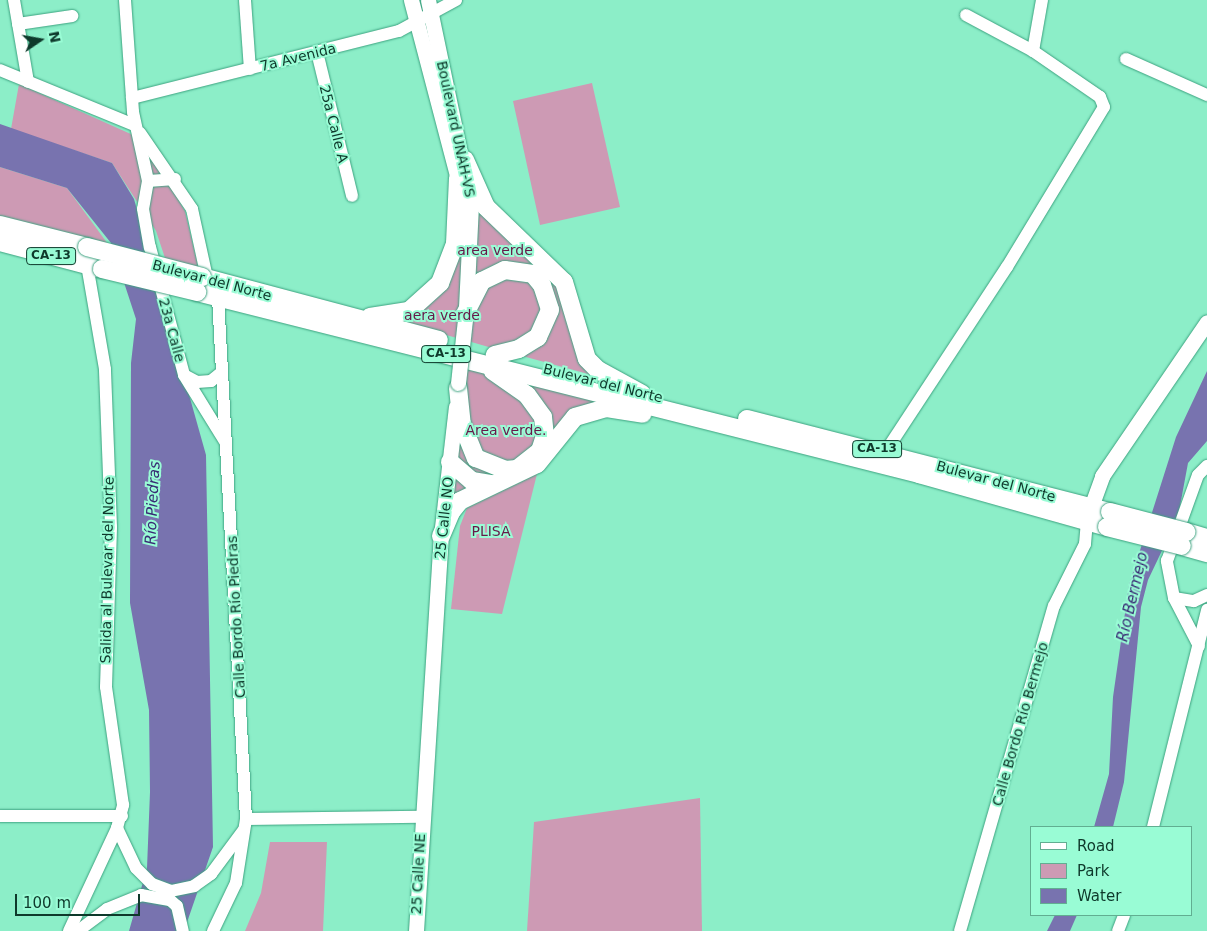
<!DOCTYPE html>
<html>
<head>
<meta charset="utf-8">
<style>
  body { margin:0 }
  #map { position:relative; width:1207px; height:931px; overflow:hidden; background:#8ceec8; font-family:"DejaVu Sans",sans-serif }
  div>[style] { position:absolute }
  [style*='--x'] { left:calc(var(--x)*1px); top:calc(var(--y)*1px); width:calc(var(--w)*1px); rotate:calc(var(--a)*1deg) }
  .green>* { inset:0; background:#cd9ab4 }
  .water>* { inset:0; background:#7873af }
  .roads { filter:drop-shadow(0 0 1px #3da380) drop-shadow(0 0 1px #3da380) }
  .minor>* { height:12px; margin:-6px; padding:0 6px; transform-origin:6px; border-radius:6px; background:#fff }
  .major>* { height:15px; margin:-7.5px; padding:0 7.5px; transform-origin:7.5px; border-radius:7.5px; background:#fff }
  .highway>* { height:18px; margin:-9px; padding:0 9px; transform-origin:9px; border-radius:9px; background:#fff }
  .bridges { filter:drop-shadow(0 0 1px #3da380) drop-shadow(0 0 1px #3da380) }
  .major-bridge>* { height:15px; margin:-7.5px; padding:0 7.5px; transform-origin:7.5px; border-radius:7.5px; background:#fff }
  .highway-bridge>* { height:18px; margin:-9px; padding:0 9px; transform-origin:9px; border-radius:9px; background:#fff }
  span { translate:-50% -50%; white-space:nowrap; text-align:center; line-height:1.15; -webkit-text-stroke:4px #99fcd5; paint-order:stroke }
  .shield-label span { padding:1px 4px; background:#99fcd5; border:1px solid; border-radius:4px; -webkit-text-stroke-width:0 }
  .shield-label { font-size:12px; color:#0e392b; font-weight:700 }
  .street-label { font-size:14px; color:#0e392b }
  .park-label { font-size:14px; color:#661949 }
  .water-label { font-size:15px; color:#382a74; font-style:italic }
  .legend { position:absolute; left:1030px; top:826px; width:162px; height:90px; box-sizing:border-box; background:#99fcd5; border:1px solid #61ae91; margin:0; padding:6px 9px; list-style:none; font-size:15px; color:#0e392b }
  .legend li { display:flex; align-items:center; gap:10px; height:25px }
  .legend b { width:25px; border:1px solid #61ae91 }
  .north { position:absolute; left:15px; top:15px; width:50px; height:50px; -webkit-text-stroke:4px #99fcd5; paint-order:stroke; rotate:78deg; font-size:14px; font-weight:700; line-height:20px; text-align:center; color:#0e392b }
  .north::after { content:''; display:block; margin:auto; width:18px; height:22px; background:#0e392b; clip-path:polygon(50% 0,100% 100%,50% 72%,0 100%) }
  .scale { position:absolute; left:15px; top:894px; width:125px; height:22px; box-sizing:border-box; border:2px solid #0e392b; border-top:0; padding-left:6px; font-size:15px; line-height:18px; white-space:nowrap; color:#0e392b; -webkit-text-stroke:4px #99fcd5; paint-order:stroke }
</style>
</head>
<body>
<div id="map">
  <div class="green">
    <i style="clip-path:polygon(592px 83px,620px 207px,540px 225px,513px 101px)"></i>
    <i style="clip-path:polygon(19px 84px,133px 135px,158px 165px,185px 211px,200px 274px,167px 264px,156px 231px,112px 163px,11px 129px)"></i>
    <i style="clip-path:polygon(0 167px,67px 188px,113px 251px,0 221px)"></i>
    <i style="clip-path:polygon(477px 208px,552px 274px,576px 343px,614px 381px,515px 354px,549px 325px,534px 271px,473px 288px)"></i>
    <i style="clip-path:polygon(464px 230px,457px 338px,391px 320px,409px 315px)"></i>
    <i style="clip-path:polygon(530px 277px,543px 299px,535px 334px,499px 350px,468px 341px,472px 307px,496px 278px)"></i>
    <i style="clip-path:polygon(466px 367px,483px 372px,525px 398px,542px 435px,518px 464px,479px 455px,462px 396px)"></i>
    <i style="clip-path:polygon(507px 377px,601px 400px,605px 405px,548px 435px)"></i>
    <i style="clip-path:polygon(459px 424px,464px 444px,503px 473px,491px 480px,455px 463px)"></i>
    <i style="clip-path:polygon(454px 472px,471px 484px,450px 507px)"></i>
    <i style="clip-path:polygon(537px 474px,502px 614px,451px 609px,460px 526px,467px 508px)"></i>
    <i style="clip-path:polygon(700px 798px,702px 931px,527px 931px,534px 822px)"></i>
    <i style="clip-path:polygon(270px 842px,327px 842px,323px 931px,245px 931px,261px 893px)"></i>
  </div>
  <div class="water">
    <i style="clip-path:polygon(0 124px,112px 163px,134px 199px,206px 455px,213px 847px,184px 931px,129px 931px,147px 868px,150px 792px,149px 710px,130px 603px,131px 363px,136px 319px,111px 243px,67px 188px,0 167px)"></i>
    <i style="clip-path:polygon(1207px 371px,1207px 441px,1188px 463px,1178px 517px,1148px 580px,1141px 607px,1124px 782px,1113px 827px,1094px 827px,1109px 774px,1113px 697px,1129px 585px,1176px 437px)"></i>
    <i style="clip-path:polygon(1055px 915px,1077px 915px,1070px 931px,1047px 931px)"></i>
  </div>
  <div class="roads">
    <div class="minor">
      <i style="--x:14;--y:0;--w:83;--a:80.3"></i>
      <i style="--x:125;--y:0;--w:112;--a:85.9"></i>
      <i style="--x:133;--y:112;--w:71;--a:77.7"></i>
      <i style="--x:148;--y:181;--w:28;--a:100"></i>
      <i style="--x:143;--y:209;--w:39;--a:80"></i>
      <i style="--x:150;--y:247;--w:132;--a:75.1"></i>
      <i style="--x:184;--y:375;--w:15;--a:28"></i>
      <i style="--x:197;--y:382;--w:14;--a:-4"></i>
      <i style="--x:211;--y:381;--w:14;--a:-39"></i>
      <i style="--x:245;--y:0;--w:69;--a:85.9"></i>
      <i style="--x:18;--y:24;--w:55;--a:-8.4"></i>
      <i style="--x:1033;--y:51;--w:52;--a:-80"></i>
      <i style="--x:317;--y:52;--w:148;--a:76.3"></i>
      <i style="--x:1126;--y:59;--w:89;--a:24"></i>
      <i style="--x:0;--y:70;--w:145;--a:22.3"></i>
      <i style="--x:132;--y:98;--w:275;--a:-14.1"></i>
      <i style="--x:399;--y:31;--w:65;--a:-28.5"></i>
      <i style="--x:140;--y:133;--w:92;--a:55.6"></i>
      <i style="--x:192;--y:209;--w:71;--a:77.7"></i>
      <i style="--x:148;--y:181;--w:27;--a:-4"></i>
      <i style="--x:184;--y:375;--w:80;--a:58.3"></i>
      <i style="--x:886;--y:451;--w:220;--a:-56.7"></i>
      <i style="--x:1007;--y:267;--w:187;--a:-58.8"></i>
      <i style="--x:1104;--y:107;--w:11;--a:-112"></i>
      <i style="--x:1100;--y:97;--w:81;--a:-145.5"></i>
      <i style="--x:1033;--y:51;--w:76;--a:-151.8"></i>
      <i style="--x:1174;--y:598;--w:20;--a:9"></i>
      <i style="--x:1194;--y:601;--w:14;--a:-25"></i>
      <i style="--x:1199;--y:646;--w:54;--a:-117.5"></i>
      <i style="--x:1174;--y:598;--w:38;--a:-101"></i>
      <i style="--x:1167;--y:561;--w:91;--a:-70.2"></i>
      <i style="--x:1198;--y:475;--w:13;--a:-45"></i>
      <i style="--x:0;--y:816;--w:122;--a:0"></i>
      <i style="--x:246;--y:819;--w:175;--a:-0.7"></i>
      <i style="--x:1153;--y:827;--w:224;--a:-76"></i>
      <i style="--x:117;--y:828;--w:44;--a:64.6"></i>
      <i style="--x:136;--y:868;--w:23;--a:45"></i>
      <i style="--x:152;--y:884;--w:20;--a:20"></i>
      <i style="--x:171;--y:891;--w:24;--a:-12"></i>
      <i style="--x:194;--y:886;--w:21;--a:-35"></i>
      <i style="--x:211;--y:874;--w:54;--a:-53.3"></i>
      <i style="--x:69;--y:931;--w:114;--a:-65"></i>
      <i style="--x:117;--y:828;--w:24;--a:-75"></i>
      <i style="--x:123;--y:805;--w:119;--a:-98.2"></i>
      <i style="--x:106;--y:687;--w:160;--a:-88.2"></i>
      <i style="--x:111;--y:527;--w:158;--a:-92.2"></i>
      <i style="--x:105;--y:369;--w:106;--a:-99.8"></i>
      <i style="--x:78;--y:931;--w:36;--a:-37"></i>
      <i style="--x:107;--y:909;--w:37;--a:-22"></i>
      <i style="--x:141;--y:895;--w:29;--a:10"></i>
      <i style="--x:170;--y:900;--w:9;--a:41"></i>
      <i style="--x:177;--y:906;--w:26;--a:77"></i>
      <i style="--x:213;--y:931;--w:53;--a:-64.4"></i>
      <i style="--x:236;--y:883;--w:65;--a:-81.1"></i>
      <i style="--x:246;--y:819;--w:523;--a:-93.07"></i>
      <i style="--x:960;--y:931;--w:338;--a:-73.9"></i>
      <i style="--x:1054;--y:606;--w:69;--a:-63.4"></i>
      <i style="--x:1085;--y:544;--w:23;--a:-85"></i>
      <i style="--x:1118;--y:931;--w:17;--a:-69"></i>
    </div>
    <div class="major">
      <i style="--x:411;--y:0;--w:189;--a:75.3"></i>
      <i style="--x:428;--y:0;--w:209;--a:78.2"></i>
      <i style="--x:471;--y:205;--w:104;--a:92.8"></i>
      <i style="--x:1091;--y:507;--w:33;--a:-70"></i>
      <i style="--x:1102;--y:476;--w:186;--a:-55.7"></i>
      <i style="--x:416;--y:931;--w:396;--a:-86.4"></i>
      <i style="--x:441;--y:536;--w:130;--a:-83.4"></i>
    </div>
    <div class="highway">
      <i style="--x:465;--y:160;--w:51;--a:65.9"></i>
      <i style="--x:486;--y:207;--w:108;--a:43.9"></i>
      <i style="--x:564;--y:282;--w:80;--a:73.4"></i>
      <i style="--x:587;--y:359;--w:16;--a:45"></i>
      <i style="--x:598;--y:370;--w:50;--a:28.6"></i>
      <i style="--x:0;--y:225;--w:90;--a:14.2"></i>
      <i style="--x:0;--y:242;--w:106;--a:14.8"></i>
      <i style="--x:202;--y:277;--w:245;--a:14.9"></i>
      <i style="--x:197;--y:292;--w:745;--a:14.15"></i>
      <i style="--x:919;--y:474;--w:195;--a:15.7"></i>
      <i style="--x:465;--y:314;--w:37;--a:-63"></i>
      <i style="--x:482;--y:281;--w:25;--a:-26"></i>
      <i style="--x:505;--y:270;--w:28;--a:8"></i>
      <i style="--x:533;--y:274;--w:14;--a:51"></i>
      <i style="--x:542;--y:285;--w:26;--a:72"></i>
      <i style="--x:550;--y:310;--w:30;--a:114"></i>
      <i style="--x:538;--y:337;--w:22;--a:148"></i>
      <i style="--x:519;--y:349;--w:25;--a:166"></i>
      <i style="--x:370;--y:317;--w:39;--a:-9"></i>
      <i style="--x:409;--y:311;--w:42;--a:-42.1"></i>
      <i style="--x:440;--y:283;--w:42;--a:-69"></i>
      <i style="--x:455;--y:244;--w:66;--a:-87.4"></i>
      <i style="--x:458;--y:388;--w:36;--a:84"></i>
      <i style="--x:462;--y:424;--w:37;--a:68"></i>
      <i style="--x:476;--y:458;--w:31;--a:22"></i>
      <i style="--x:505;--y:470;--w:12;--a:-5"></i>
      <i style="--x:517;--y:469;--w:29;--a:-38"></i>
      <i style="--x:540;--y:451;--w:16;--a:-72"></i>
      <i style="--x:545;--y:436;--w:19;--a:-96"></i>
      <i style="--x:543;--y:417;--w:27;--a:-126"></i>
      <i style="--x:527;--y:395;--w:42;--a:-144.8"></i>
      <i style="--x:747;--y:419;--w:375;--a:14.4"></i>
      <i style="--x:450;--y:462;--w:29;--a:41"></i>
      <i style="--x:472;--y:481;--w:20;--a:9"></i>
      <i style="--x:1186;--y:532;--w:22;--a:16"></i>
      <i style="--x:441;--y:536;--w:26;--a:-67"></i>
      <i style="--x:451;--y:512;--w:14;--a:-51"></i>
      <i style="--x:460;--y:501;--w:85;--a:-25.7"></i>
      <i style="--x:537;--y:464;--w:60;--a:-51"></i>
      <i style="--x:575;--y:417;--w:32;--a:-16"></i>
      <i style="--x:606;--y:408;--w:37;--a:9"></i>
      <i style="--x:1182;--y:546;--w:26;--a:16"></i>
    </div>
  </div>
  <div class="bridges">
    <div class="major-bridge">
      <i style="--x:458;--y:383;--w:63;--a:-83.7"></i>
    </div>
    <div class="highway-bridge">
      <i style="--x:87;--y:247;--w:119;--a:14.6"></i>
      <i style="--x:102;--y:269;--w:98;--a:13.6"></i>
      <i style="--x:1110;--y:512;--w:79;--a:14.7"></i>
      <i style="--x:1107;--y:527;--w:77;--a:14.2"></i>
    </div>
  </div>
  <div class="shield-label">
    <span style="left:51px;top:256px">CA-13</span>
    <span style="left:446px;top:354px">CA-13</span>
    <span style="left:877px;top:449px">CA-13</span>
  </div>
  <div class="street-label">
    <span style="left:298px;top:57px;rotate:-14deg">7a Avenida</span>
    <span style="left:334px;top:124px;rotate:76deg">25a Calle A</span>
    <span style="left:456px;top:129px;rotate:78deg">Boulevard UNAH-VS</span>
    <span style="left:212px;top:280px;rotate:15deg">Bulevar del Norte</span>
    <span style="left:172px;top:330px;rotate:75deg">23a Calle</span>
    <span style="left:603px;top:383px;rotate:14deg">Bulevar del Norte</span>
    <span style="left:996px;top:481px;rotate:15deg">Bulevar del Norte</span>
    <span style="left:444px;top:518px;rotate:-84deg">25 Calle NO</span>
    <span style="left:107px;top:570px;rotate:-89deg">Salida al Bulevar del Norte</span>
    <span style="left:236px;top:617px;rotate:-93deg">Calle Bordo Río Piedras</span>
    <span style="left:1020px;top:724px;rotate:-74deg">Calle Bordo Río Bermejo</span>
    <span style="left:418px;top:874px;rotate:-87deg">25 Calle NE</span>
  </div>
  <div class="park-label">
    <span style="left:495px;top:250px">area verde</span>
    <span style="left:442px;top:315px">aera verde</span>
    <span style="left:506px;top:430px">Area verde.</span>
    <span style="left:491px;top:531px">PLISA</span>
  </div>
  <div class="water-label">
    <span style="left:153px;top:503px;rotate:-87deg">Río Piedras</span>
    <span style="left:1133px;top:597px;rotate:-77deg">Río Bermejo</span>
  </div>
  <ul class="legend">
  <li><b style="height:6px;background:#fff"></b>Road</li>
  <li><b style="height:14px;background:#cd9ab4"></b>Park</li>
  <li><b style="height:14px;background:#7873af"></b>Water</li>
  </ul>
  <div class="north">N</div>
  <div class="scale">100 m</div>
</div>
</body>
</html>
